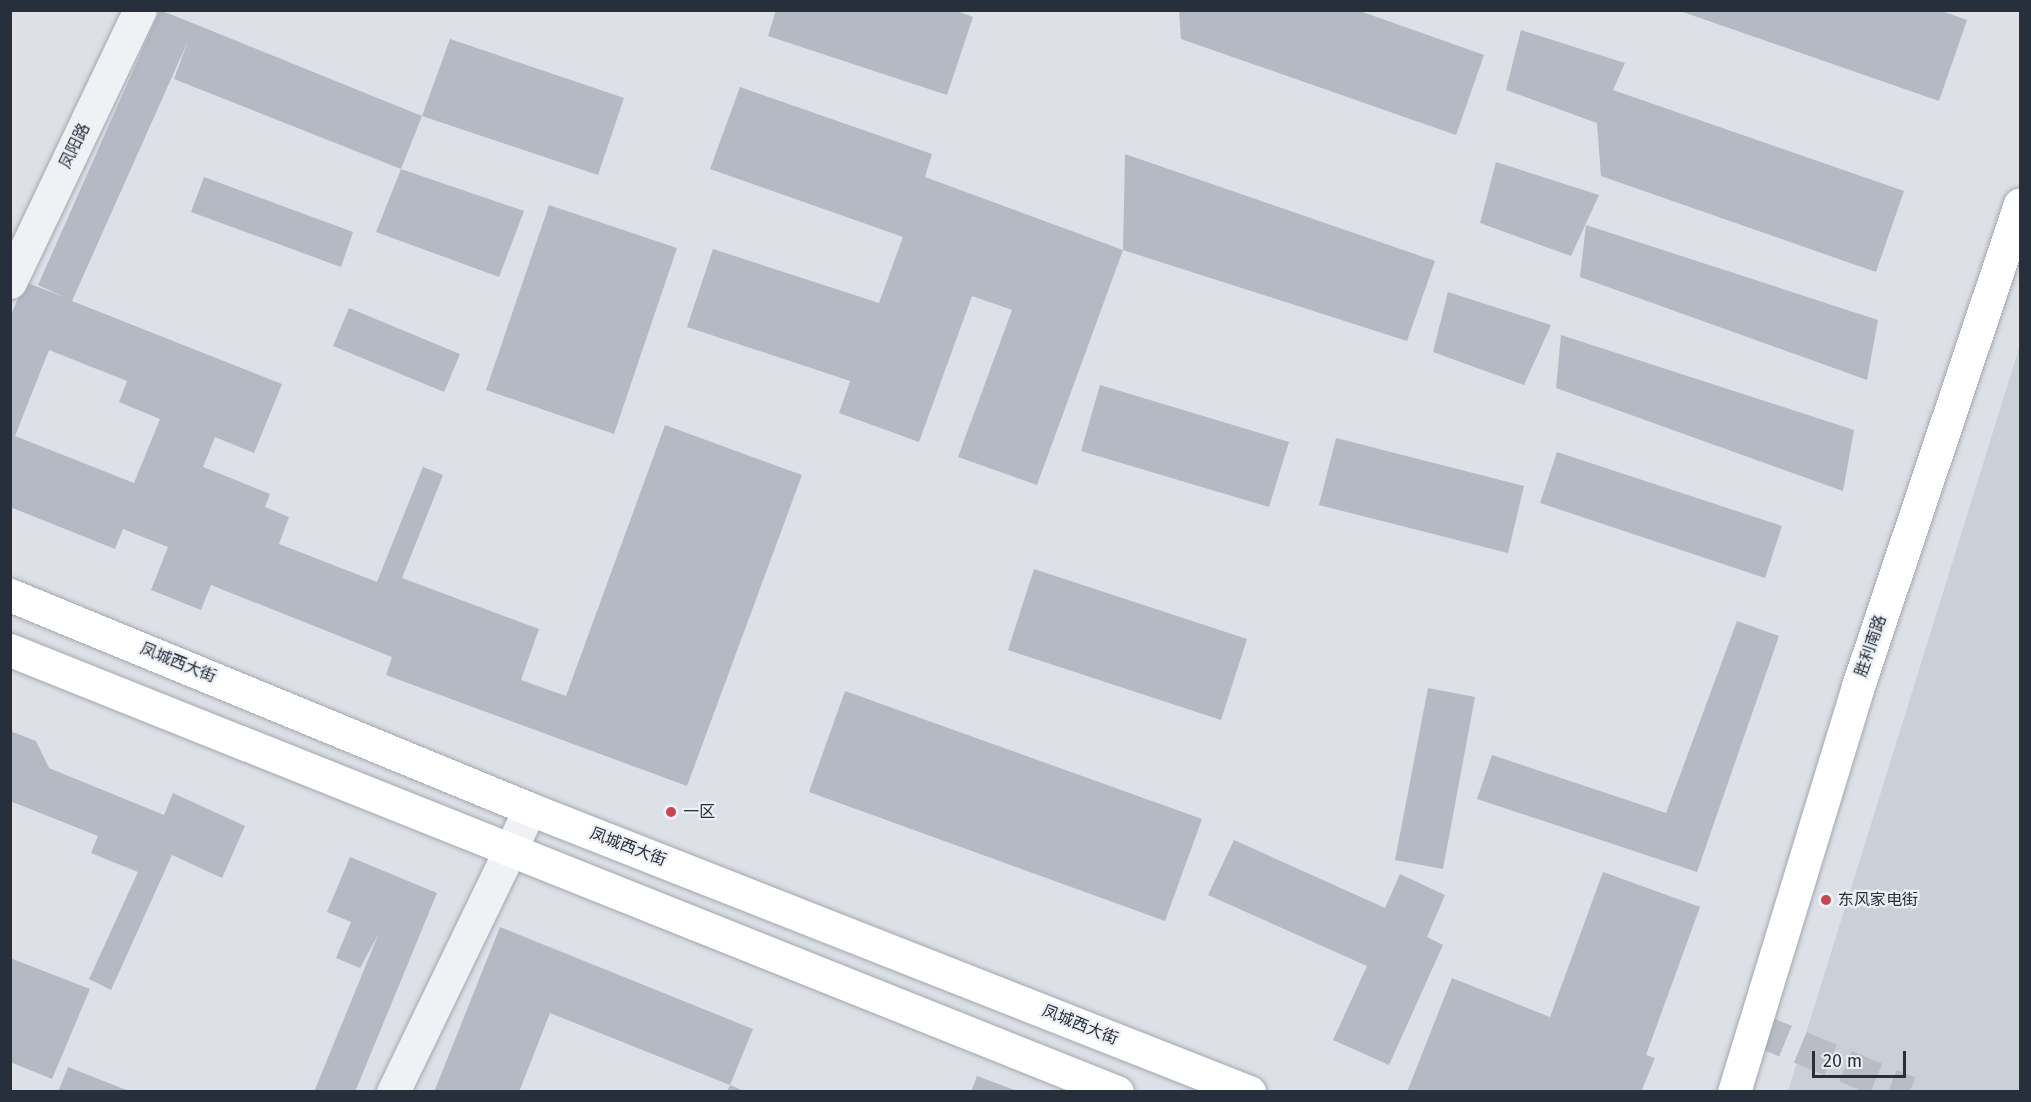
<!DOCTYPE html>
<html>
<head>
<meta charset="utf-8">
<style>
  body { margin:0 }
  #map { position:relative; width:2031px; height:1102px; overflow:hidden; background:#dde0e6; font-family:"Fira Sans","Noto Sans SC",sans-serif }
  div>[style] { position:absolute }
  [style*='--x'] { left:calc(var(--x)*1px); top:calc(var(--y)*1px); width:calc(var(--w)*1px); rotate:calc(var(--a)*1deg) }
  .built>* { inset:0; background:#cbcfd8 }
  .building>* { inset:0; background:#b4b9c3 }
  .minor-tunnel>* { height:33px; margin-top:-16.5px; transform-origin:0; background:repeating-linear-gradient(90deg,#b9bcc4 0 33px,transparent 0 49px) }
  .roads { filter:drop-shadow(0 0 2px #a3a7b0) drop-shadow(0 0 2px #a3a7b0) }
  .minor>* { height:33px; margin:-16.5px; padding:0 16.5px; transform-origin:16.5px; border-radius:16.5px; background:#eff1f5 }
  .major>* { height:33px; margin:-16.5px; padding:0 16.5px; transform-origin:16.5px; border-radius:16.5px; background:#fff }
  .dots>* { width:16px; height:16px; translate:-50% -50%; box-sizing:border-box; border:3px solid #eceff4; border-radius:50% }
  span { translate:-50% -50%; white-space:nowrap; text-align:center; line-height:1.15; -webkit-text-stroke:4.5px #eceff4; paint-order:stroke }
  .street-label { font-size:16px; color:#272e3c }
  .poi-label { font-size:16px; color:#272e3c }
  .left { translate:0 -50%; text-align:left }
  .frame { position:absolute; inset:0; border:12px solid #272e3c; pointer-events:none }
  .scale { position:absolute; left:1812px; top:1051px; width:94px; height:27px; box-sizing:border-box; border:3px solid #272e3c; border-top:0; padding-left:8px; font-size:18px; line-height:21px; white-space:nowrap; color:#272e3c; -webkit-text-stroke:4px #eceff4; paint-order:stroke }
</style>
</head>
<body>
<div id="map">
  <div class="built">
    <i style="clip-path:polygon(2020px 345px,2020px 1091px,1788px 1091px)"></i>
  </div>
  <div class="building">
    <i style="clip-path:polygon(evenodd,160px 10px,422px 116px,401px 169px,174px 79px,188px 41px,72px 301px,282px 384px,254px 453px,215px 437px,203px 467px,270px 494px,265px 507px,289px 517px,279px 544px,377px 582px,423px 467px,443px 475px,402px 578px,539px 629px,521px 680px,566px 696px,665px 425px,802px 475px,687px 786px,386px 675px,392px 657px,211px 585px,201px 610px,151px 590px,168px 547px,123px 529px,115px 549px,10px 507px,10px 317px,25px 282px,64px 297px,38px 285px,160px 10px,49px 350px,127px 381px,119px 402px,160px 419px,134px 483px,15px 436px,49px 350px)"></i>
    <i style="clip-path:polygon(776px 10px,954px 10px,973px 17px,947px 95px,768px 36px)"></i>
    <i style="clip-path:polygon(1179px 10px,1357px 10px,1484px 55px,1456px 135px,1181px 39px)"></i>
    <i style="clip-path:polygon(1939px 10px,1967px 20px,1939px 101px,1680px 11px)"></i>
    <i style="clip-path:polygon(1521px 30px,1625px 63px,1613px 90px,1904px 191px,1876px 272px,1601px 176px,1597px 123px,1506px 90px)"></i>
    <i style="clip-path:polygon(450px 39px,624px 98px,598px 175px,422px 116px)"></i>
    <i style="clip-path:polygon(740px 87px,932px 154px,925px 177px,1123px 250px,1037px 485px,958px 457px,1012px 310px,972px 296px,919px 442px,839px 413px,850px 381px,687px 327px,713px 249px,879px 303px,903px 237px,710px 169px)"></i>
    <i style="clip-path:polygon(1125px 154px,1435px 261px,1407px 341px,1123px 250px)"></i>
    <i style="clip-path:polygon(1496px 162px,1599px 195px,1571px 256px,1480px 223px)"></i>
    <i style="clip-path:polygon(401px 169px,524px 211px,499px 277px,376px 232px)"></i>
    <i style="clip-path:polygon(204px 177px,353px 232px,341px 267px,191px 212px)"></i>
    <i style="clip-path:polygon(549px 205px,677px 248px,614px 434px,486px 390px)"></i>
    <i style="clip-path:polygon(1586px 225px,1878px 320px,1867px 380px,1580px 277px)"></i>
    <i style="clip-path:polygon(1448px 292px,1551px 325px,1524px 385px,1433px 352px)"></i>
    <i style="clip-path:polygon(349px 308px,460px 354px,444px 392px,333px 346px)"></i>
    <i style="clip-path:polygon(1561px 335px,1854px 430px,1843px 491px,1556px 388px)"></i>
    <i style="clip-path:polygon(1100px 385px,1289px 442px,1269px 507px,1081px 451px)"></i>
    <i style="clip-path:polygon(1336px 438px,1524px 486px,1508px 553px,1319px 505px)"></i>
    <i style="clip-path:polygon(1557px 452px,1782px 526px,1765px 578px,1540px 503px)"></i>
    <i style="clip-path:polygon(1034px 569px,1247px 639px,1221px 720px,1008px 650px)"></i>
    <i style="clip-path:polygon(1737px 621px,1779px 636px,1697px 872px,1477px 799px,1492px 755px,1666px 813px)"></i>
    <i style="clip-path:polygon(1428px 688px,1475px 697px,1443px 869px,1395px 860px)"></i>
    <i style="clip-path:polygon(845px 691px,1202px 819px,1165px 921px,809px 792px)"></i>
    <i style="clip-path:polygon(10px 731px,36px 741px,49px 768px,164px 815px,173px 793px,245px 826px,222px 878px,172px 855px,111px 990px,89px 979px,138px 872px,91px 853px,98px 836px,10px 801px)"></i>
    <i style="clip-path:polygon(1234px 840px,1385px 908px,1400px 874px,1445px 895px,1427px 937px,1443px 945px,1389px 1065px,1333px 1040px,1367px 966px,1208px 895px)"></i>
    <i style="clip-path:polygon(350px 857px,437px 893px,355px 1092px,314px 1092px,379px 933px,360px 968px,336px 958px,351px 922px,327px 912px)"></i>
    <i style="clip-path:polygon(1603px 872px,1700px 907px,1646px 1055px,1655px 1058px,1641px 1092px,1407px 1092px,1452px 978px,1550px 1017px)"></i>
    <i style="clip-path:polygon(500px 927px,753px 1029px,730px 1085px,746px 1092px,727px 1092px,730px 1085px,550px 1013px,519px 1092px,434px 1092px)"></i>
    <i style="clip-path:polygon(10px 958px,90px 989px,52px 1079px,10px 1062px)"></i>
    <i style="clip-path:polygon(68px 1067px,129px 1091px,129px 1092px,58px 1092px)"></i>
    <i style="clip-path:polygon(977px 1076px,1017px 1091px,1017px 1092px,971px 1092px)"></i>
  </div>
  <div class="minor-tunnel">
    <i style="--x:1755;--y:1028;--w:167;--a:22.6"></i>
  </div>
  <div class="roads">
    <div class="minor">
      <i style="--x:10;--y:282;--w:301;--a:-64.5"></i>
      <i style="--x:393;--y:1092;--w:314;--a:-64.2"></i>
    </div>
    <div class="major">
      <i style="--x:10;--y:595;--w:562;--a:22.37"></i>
      <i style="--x:530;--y:809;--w:773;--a:21.48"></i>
      <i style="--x:10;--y:650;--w:1192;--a:21.77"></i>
      <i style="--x:1734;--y:1092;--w:425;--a:-73"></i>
      <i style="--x:1858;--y:686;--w:508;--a:-71.42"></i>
    </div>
  </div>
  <div class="dots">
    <i style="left:671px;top:812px;background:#c74655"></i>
    <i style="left:1826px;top:900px;background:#c74655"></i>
  </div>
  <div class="street-label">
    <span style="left:75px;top:146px;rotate:-64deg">凤阳路</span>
    <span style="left:1871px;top:646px;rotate:-71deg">胜利南路</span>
    <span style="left:178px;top:663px;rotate:22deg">凤城西大街</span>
    <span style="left:628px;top:847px;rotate:21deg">凤城西大街</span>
    <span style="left:1080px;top:1025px;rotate:22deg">凤城西大街</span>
  </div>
  <div class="poi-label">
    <span class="left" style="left:683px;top:812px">一区</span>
    <span class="left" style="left:1838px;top:900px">东风家电街</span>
  </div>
  <div class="frame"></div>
  <div class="scale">20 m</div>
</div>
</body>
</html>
